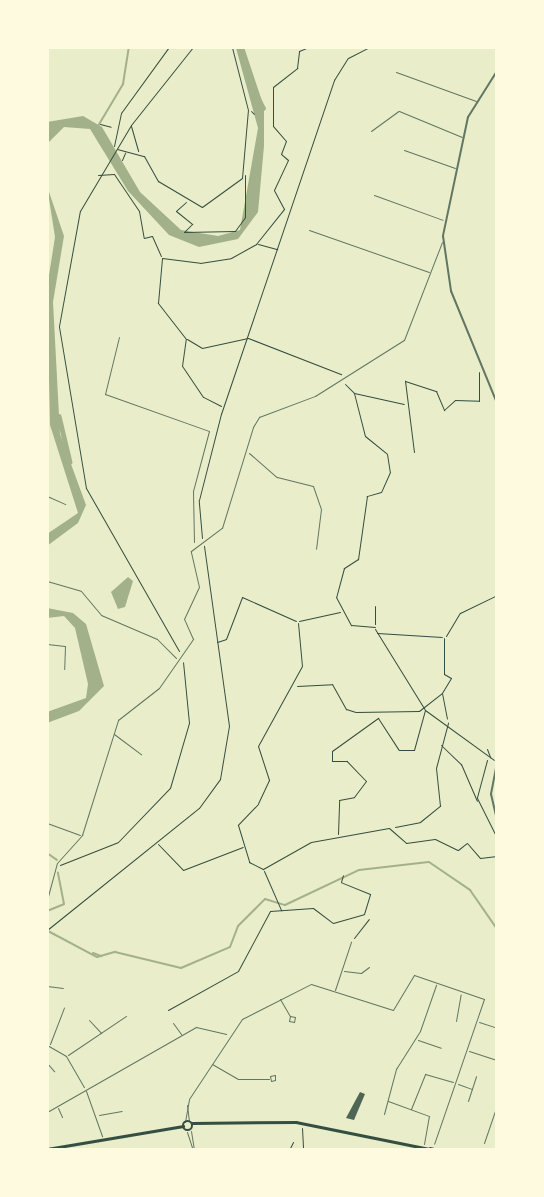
<!DOCTYPE html>
<html>
<head>
<meta charset="utf-8">
<style>
  body { margin:0 }
  #map { position:relative; width:544px; height:1197px; overflow:hidden; background:#e9edc9; font-family:Lato,sans-serif }
  div>[style] { position:absolute }
  [style*='--x'] { left:calc(var(--x)*1px); top:calc(var(--y)*1px); width:calc(var(--w)*1px); rotate:calc(var(--a)*1deg) }
  .water>* { inset:0; background:#a3b18a }
  .stream>* { height:2px; margin:-1px; padding:0 1px; transform-origin:1px; border-radius:1px; background:#a3b18a }
  .river>* { height:4.5px; margin:-2.25px; padding:0 2.25px; transform-origin:2.25px; border-radius:2.25px; background:#a3b18a }
  .building>* { inset:0; background:#4f6655 }
  .path>* { height:1px; margin:-0.5px; padding:0 0.5px; transform-origin:0.5px; border-radius:0.5px; background:#344e41 }
  .service>* { height:1px; margin:-0.5px; padding:0 0.5px; transform-origin:0.5px; border-radius:0.5px; background:#617663 }
  .minor>* { height:1px; margin:-0.5px; padding:0 0.5px; transform-origin:0.5px; border-radius:0.5px; background:#617663 }
  .tertiary>* { height:2px; margin:-1px; padding:0 1px; transform-origin:1px; border-radius:1px; background:#617663 }
  .primary>* { height:2.5px; margin:-1.25px; padding:0 1.25px; transform-origin:1.25px; border-radius:1.25px; background:#344e41 }
  .primary>.ring { margin:-1.25px; padding:0; box-sizing:content-box; background:none; border:2.5px solid #344e41; border-radius:50% }
  span { translate:-50% -50%; white-space:nowrap; text-align:center; line-height:1.15; -webkit-text-stroke:6px #fefae0; paint-order:stroke }
  .frame { position:absolute; inset:0; border:49px solid #fefae0; pointer-events:none }
</style>
</head>
<body>
<div id="map">
  <div class="water">
    <i style="clip-path:polygon(244px 47px,264px 107px,264px 146px,258px 212px,238px 239px,199px 247px,169px 235px,128px 191px,90px 129px,64px 127px,47px 144px,47px 122px,83px 116px,102px 127px,140px 192px,181px 230px,218px 236px,240px 230px,258px 128px,236px 48px)"></i>
    <i style="clip-path:polygon(47px 186px,64px 236px,53px 302px,60px 434px,86px 505px,78px 523px,47px 546px,47px 534px,78px 513px,50px 425px,47px 288px,55px 237px)"></i>
    <i style="clip-path:polygon(128px 577px,133px 581px,125px 607px,118px 609px,111px 592px)"></i>
    <i style="clip-path:polygon(47px 608px,73px 613px,86px 624px,104px 686px,79px 711px,47px 723px,47px 712px,86px 698px,88px 684px,75px 628px,64px 616px,47px 618px)"></i>
  </div>
  <div class="stream">
    <i style="--x:98;--y:126;--w:49;--a:-59.2"></i>
    <i style="--x:123;--y:84;--w:37;--a:-81"></i>
    <i style="--x:47;--y:853;--w:12;--a:35"></i>
    <i style="--x:47;--y:911;--w:18;--a:-22"></i>
    <i style="--x:64;--y:904;--w:32;--a:-101"></i>
    <i style="--x:48;--y:931;--w:55;--a:28"></i>
    <i style="--x:97;--y:957;--w:19;--a:-16"></i>
    <i style="--x:115;--y:952;--w:68;--a:13.6"></i>
    <i style="--x:181;--y:968;--w:53;--a:-23.2"></i>
    <i style="--x:230;--y:947;--w:22;--a:-69"></i>
    <i style="--x:238;--y:926;--w:38;--a:-45"></i>
    <i style="--x:265;--y:899;--w:21;--a:17"></i>
    <i style="--x:285;--y:905;--w:82;--a:-25.3"></i>
    <i style="--x:359;--y:870;--w:70;--a:-6.5"></i>
    <i style="--x:429;--y:862;--w:50;--a:34.3"></i>
    <i style="--x:470;--y:890;--w:47;--a:55.3"></i>
    <i style="--x:93;--y:953;--w:9;--a:21"></i>
  </div>
  <div class="river">
    <i style="--x:250;--y:82;--w:29;--a:63"></i>
    <i style="--x:59;--y:416;--w:47;--a:76.6"></i>
  </div>
  <div class="building">
    <i style="clip-path:polygon(360px 1092px,365px 1094px,354px 1120px,346px 1118px)"></i>
  </div>
  <div class="path">
    <i style="--x:251;--y:111;--w:4;--a:45"></i>
    <i style="--x:100;--y:124;--w:11;--a:15"></i>
    <i style="--x:131;--y:126;--w:26;--a:74"></i>
    <i style="--x:114;--y:146;--w:34;--a:-78"></i>
    <i style="--x:121;--y:113;--w:82;--a:-54"></i>
    <i style="--x:117;--y:149;--w:28;--a:15"></i>
    <i style="--x:144;--y:156;--w:29;--a:61"></i>
    <i style="--x:158;--y:181;--w:51;--a:30.6"></i>
    <i style="--x:202;--y:207;--w:49;--a:-35.9"></i>
    <i style="--x:242;--y:178;--w:68;--a:-85"></i>
    <i style="--x:248;--y:110;--w:65;--a:-104.3"></i>
    <i style="--x:122;--y:160;--w:8;--a:-67"></i>
    <i style="--x:98;--y:175;--w:16;--a:-4"></i>
    <i style="--x:114;--y:174;--w:45;--a:56"></i>
    <i style="--x:139;--y:211;--w:27;--a:80"></i>
    <i style="--x:144;--y:238;--w:8;--a:-14"></i>
    <i style="--x:152;--y:236;--w:22;--a:66"></i>
    <i style="--x:186;--y:202;--w:13;--a:138"></i>
    <i style="--x:176;--y:211;--w:21;--a:39"></i>
    <i style="--x:192;--y:224;--w:11;--a:135"></i>
    <i style="--x:184;--y:232;--w:51;--a:-1.1"></i>
    <i style="--x:235;--y:231;--w:17;--a:-54"></i>
    <i style="--x:245;--y:217;--w:42;--a:-90"></i>
    <i style="--x:258;--y:244;--w:20;--a:15"></i>
    <i style="--x:187;--y:339;--w:17;--a:31"></i>
    <i style="--x:202;--y:348;--w:47;--a:-12.3"></i>
    <i style="--x:248;--y:338;--w:100;--a:21.2"></i>
    <i style="--x:345;--y:384;--w:13;--a:45"></i>
    <i style="--x:354;--y:393;--w:51;--a:12.4"></i>
    <i style="--x:354;--y:393;--w:44;--a:75.7"></i>
    <i style="--x:365;--y:436;--w:28;--a:39"></i>
    <i style="--x:387;--y:454;--w:18;--a:81"></i>
    <i style="--x:390;--y:472;--w:22;--a:114"></i>
    <i style="--x:381;--y:492;--w:15;--a:164"></i>
    <i style="--x:367;--y:496;--w:64;--a:98.1"></i>
    <i style="--x:358;--y:559;--w:17;--a:147"></i>
    <i style="--x:344;--y:568;--w:30;--a:105"></i>
    <i style="--x:336;--y:597;--w:32;--a:62"></i>
    <i style="--x:351;--y:625;--w:24;--a:5"></i>
    <i style="--x:221;--y:406;--w:20;--a:-153"></i>
    <i style="--x:203;--y:397;--w:37;--a:-124"></i>
    <i style="--x:182;--y:366;--w:27;--a:-82"></i>
    <i style="--x:186;--y:339;--w:46;--a:-127.9"></i>
    <i style="--x:158;--y:303;--w:45;--a:-84.9"></i>
    <i style="--x:162;--y:258;--w:38;--a:7"></i>
    <i style="--x:200;--y:263;--w:31;--a:-9"></i>
    <i style="--x:231;--y:258;--w:29;--a:-29"></i>
    <i style="--x:256;--y:244;--w:45;--a:-51.3"></i>
    <i style="--x:284;--y:209;--w:21;--a:-118"></i>
    <i style="--x:274;--y:190;--w:33;--a:-65"></i>
    <i style="--x:288;--y:160;--w:9;--a:-139"></i>
    <i style="--x:281;--y:154;--w:14;--a:-69"></i>
    <i style="--x:286;--y:141;--w:20;--a:-131"></i>
    <i style="--x:273;--y:126;--w:39;--a:-90"></i>
    <i style="--x:273;--y:87;--w:31;--a:-38"></i>
    <i style="--x:297;--y:68;--w:17;--a:-83"></i>
    <i style="--x:299;--y:51;--w:11;--a:-22"></i>
    <i style="--x:414;--y:452;--w:72;--a:-97.2"></i>
    <i style="--x:405;--y:381;--w:33;--a:18"></i>
    <i style="--x:436;--y:391;--w:21;--a:67"></i>
    <i style="--x:444;--y:410;--w:15;--a:-42"></i>
    <i style="--x:455;--y:400;--w:24;--a:2"></i>
    <i style="--x:479;--y:401;--w:29;--a:-90"></i>
    <i style="--x:202;--y:538;--w:38;--a:-95"></i>
    <i style="--x:199;--y:500;--w:89;--a:-75.7"></i>
    <i style="--x:221;--y:414;--w:353;--a:-71.3"></i>
    <i style="--x:334;--y:80;--w:26;--a:-58"></i>
    <i style="--x:348;--y:58;--w:25;--a:-27"></i>
    <i style="--x:299;--y:621;--w:42;--a:-12.4"></i>
    <i style="--x:298;--y:623;--w:43;--a:84.7"></i>
    <i style="--x:302;--y:666;--w:91;--a:118.8"></i>
    <i style="--x:258;--y:746;--w:36;--a:72"></i>
    <i style="--x:269;--y:780;--w:26;--a:115"></i>
    <i style="--x:258;--y:804;--w:29;--a:134"></i>
    <i style="--x:238;--y:825;--w:39;--a:73"></i>
    <i style="--x:249;--y:862;--w:16;--a:27"></i>
    <i style="--x:263;--y:869;--w:55;--a:-29.4"></i>
    <i style="--x:311;--y:842;--w:79;--a:-10.2"></i>
    <i style="--x:389;--y:828;--w:23;--a:41"></i>
    <i style="--x:406;--y:843;--w:29;--a:-8"></i>
    <i style="--x:435;--y:839;--w:25;--a:26"></i>
    <i style="--x:458;--y:850;--w:11;--a:-38"></i>
    <i style="--x:467;--y:843;--w:20;--a:49"></i>
    <i style="--x:480;--y:858;--w:17;--a:-7"></i>
    <i style="--x:375;--y:624;--w:18;--a:-90"></i>
    <i style="--x:375;--y:629;--w:95;--a:58.3"></i>
    <i style="--x:425;--y:710;--w:85;--a:35.9"></i>
    <i style="--x:377;--y:633;--w:65;--a:3.5"></i>
    <i style="--x:446;--y:636;--w:27;--a:-59"></i>
    <i style="--x:460;--y:613;--w:41;--a:-25.9"></i>
    <i style="--x:444;--y:638;--w:36;--a:90"></i>
    <i style="--x:444;--y:674;--w:8;--a:30"></i>
    <i style="--x:451;--y:678;--w:17;--a:121"></i>
    <i style="--x:442;--y:693;--w:26;--a:79"></i>
    <i style="--x:217;--y:642;--w:9;--a:-18"></i>
    <i style="--x:226;--y:639;--w:45;--a:-69.1"></i>
    <i style="--x:242;--y:597;--w:59;--a:24"></i>
    <i style="--x:179;--y:651;--w:188;--a:-119.7"></i>
    <i style="--x:86;--y:488;--w:164;--a:-99.5"></i>
    <i style="--x:59;--y:326;--w:117;--a:-79.7"></i>
    <i style="--x:80;--y:211;--w:100;--a:-59.3"></i>
    <i style="--x:131;--y:125;--w:100;--a:-51.5"></i>
    <i style="--x:297;--y:686;--w:35;--a:-3"></i>
    <i style="--x:332;--y:684;--w:29;--a:61"></i>
    <i style="--x:346;--y:709;--w:10;--a:17"></i>
    <i style="--x:356;--y:712;--w:63;--a:-0.9"></i>
    <i style="--x:419;--y:711;--w:29;--a:-38"></i>
    <i style="--x:441;--y:745;--w:28;--a:44"></i>
    <i style="--x:461;--y:764;--w:40;--a:66.6"></i>
    <i style="--x:487;--y:749;--w:9;--a:69"></i>
    <i style="--x:487;--y:760;--w:39;--a:105"></i>
    <i style="--x:477;--y:798;--w:45;--a:63.4"></i>
    <i style="--x:395;--y:827;--w:25;--a:-11"></i>
    <i style="--x:420;--y:822;--w:26;--a:-39"></i>
    <i style="--x:440;--y:806;--w:38;--a:-96"></i>
    <i style="--x:436;--y:768;--w:47;--a:-75.1"></i>
    <i style="--x:338;--y:834;--w:34;--a:-88"></i>
    <i style="--x:339;--y:800;--w:15;--a:-11"></i>
    <i style="--x:354;--y:797;--w:20;--a:-53"></i>
    <i style="--x:366;--y:781;--w:28;--a:-134"></i>
    <i style="--x:347;--y:761;--w:15;--a:180"></i>
    <i style="--x:332;--y:761;--w:10;--a:-90"></i>
    <i style="--x:332;--y:751;--w:57;--a:-35.7"></i>
    <i style="--x:378;--y:718;--w:38;--a:57"></i>
    <i style="--x:399;--y:750;--w:15;--a:0"></i>
    <i style="--x:414;--y:750;--w:41;--a:-74.6"></i>
    <i style="--x:158;--y:844;--w:36;--a:46"></i>
    <i style="--x:183;--y:870;--w:64;--a:-21"></i>
    <i style="--x:60;--y:865;--w:62;--a:-21.6"></i>
    <i style="--x:118;--y:842;--w:75;--a:-46.1"></i>
    <i style="--x:170;--y:788;--w:68;--a:-73.7"></i>
    <i style="--x:189;--y:723;--w:61;--a:-95.6"></i>
    <i style="--x:264;--y:871;--w:43;--a:66.4"></i>
    <i style="--x:47;--y:930;--w:195;--a:-38.8"></i>
    <i style="--x:199;--y:808;--w:36;--a:-54"></i>
    <i style="--x:220;--y:779;--w:54;--a:-80.4"></i>
    <i style="--x:229;--y:726;--w:182;--a:-97.9"></i>
    <i style="--x:354;--y:938;--w:24;--a:-52"></i>
    <i style="--x:168;--y:1010;--w:80;--a:-29.1"></i>
    <i style="--x:238;--y:971;--w:68;--a:-61.9"></i>
    <i style="--x:270;--y:911;--w:43;--a:-4"></i>
    <i style="--x:313;--y:908;--w:25;--a:37"></i>
    <i style="--x:333;--y:923;--w:32;--a:-16"></i>
    <i style="--x:364;--y:914;--w:21;--a:-73"></i>
    <i style="--x:370;--y:894;--w:31;--a:-158"></i>
    <i style="--x:341;--y:882;--w:7;--a:-74"></i>
    <i style="--x:302;--y:1128;--w:21;--a:87"></i>
    <i style="--x:289;--y:1150;--w:9;--a:-63"></i>
  </div>
  <div class="service">
    <i style="--x:173;--y:1023;--w:14;--a:54"></i>
    <i style="--x:424;--y:1144;--w:28;--a:-80"></i>
  </div>
  <div class="minor">
    <i style="--x:396;--y:72;--w:85;--a:19.9"></i>
    <i style="--x:371;--y:131;--w:34;--a:-36"></i>
    <i style="--x:399;--y:111;--w:68;--a:22.4"></i>
    <i style="--x:404;--y:150;--w:54;--a:19.4"></i>
    <i style="--x:374;--y:195;--w:73;--a:19.9"></i>
    <i style="--x:309;--y:230;--w:127;--a:19.3"></i>
    <i style="--x:119;--y:337;--w:59;--a:103.8"></i>
    <i style="--x:105;--y:394;--w:110;--a:19.6"></i>
    <i style="--x:209;--y:431;--w:62;--a:104.9"></i>
    <i style="--x:193;--y:491;--w:51;--a:88.9"></i>
    <i style="--x:249;--y:453;--w:37;--a:41"></i>
    <i style="--x:277;--y:477;--w:37;--a:14"></i>
    <i style="--x:313;--y:486;--w:24;--a:71"></i>
    <i style="--x:321;--y:509;--w:40;--a:97.1"></i>
    <i style="--x:47;--y:496;--w:20;--a:24"></i>
    <i style="--x:47;--y:581;--w:35;--a:16"></i>
    <i style="--x:81;--y:591;--w:31;--a:50"></i>
    <i style="--x:101;--y:615;--w:61;--a:23.2"></i>
    <i style="--x:157;--y:639;--w:27;--a:45"></i>
    <i style="--x:47;--y:644;--w:18;--a:6"></i>
    <i style="--x:65;--y:646;--w:23;--a:92"></i>
    <i style="--x:114;--y:734;--w:34;--a:37"></i>
    <i style="--x:47;--y:823;--w:35;--a:20"></i>
    <i style="--x:47;--y:900;--w:38;--a:-75"></i>
    <i style="--x:57;--y:863;--w:38;--a:-48"></i>
    <i style="--x:82;--y:835;--w:121;--a:-72.6"></i>
    <i style="--x:118;--y:720;--w:52;--a:-38"></i>
    <i style="--x:159;--y:688;--w:60;--a:-55.2"></i>
    <i style="--x:193;--y:639;--w:22;--a:-114"></i>
    <i style="--x:184;--y:619;--w:35;--a:-65"></i>
    <i style="--x:199;--y:587;--w:37;--a:-103"></i>
    <i style="--x:191;--y:551;--w:39;--a:-37"></i>
    <i style="--x:222;--y:528;--w:106;--a:-72.9"></i>
    <i style="--x:253;--y:427;--w:12;--a:-59"></i>
    <i style="--x:259;--y:417;--w:60;--a:-20.6"></i>
    <i style="--x:315;--y:396;--w:105;--a:-32.2"></i>
    <i style="--x:404;--y:340;--w:105;--a:-68.8"></i>
    <i style="--x:344;--y:971;--w:17;--a:7"></i>
    <i style="--x:361;--y:973;--w:10;--a:-37"></i>
    <i style="--x:47;--y:986;--w:16;--a:7"></i>
    <i style="--x:335;--y:990;--w:51;--a:-71.6"></i>
    <i style="--x:280;--y:999;--w:20;--a:60"></i>
    <i style="--x:290;--y:1016;--w:5;--a:11"></i>
    <i style="--x:295;--y:1017;--w:5;--a:101"></i>
    <i style="--x:294;--y:1022;--w:5;--a:-169"></i>
    <i style="--x:289;--y:1021;--w:5;--a:-79"></i>
    <i style="--x:89;--y:1020;--w:18;--a:47"></i>
    <i style="--x:456;--y:1021;--w:27;--a:-80"></i>
    <i style="--x:479;--y:1022;--w:19;--a:18"></i>
    <i style="--x:418;--y:1040;--w:24;--a:19"></i>
    <i style="--x:50;--y:1044;--w:39;--a:-69"></i>
    <i style="--x:47;--y:1045;--w:22;--a:30"></i>
    <i style="--x:66;--y:1056;--w:36;--a:60"></i>
    <i style="--x:469;--y:1051;--w:29;--a:18"></i>
    <i style="--x:68;--y:1055;--w:70;--a:-33.9"></i>
    <i style="--x:47;--y:1063;--w:11;--a:49"></i>
    <i style="--x:212;--y:1064;--w:30;--a:30"></i>
    <i style="--x:238;--y:1079;--w:31;--a:0"></i>
    <i style="--x:275;--y:1075;--w:5;--a:90"></i>
    <i style="--x:275;--y:1080;--w:4;--a:166"></i>
    <i style="--x:271;--y:1081;--w:5;--a:-101"></i>
    <i style="--x:270;--y:1076;--w:5;--a:-11"></i>
    <i style="--x:458;--y:1084;--w:15;--a:20"></i>
    <i style="--x:86;--y:1091;--w:48;--a:70.4"></i>
    <i style="--x:388;--y:1101;--w:44;--a:20.1"></i>
    <i style="--x:468;--y:1101;--w:26;--a:-72"></i>
    <i style="--x:187;--y:1105;--w:16;--a:83"></i>
    <i style="--x:58;--y:1108;--w:10;--a:66"></i>
    <i style="--x:411;--y:1109;--w:38;--a:-68"></i>
    <i style="--x:425;--y:1074;--w:29;--a:16"></i>
    <i style="--x:47;--y:1112;--w:172;--a:-29.7"></i>
    <i style="--x:196;--y:1027;--w:31;--a:13"></i>
    <i style="--x:384;--y:1114;--w:47;--a:-75.1"></i>
    <i style="--x:396;--y:1069;--w:45;--a:-57.7"></i>
    <i style="--x:420;--y:1031;--w:49;--a:-70.8"></i>
    <i style="--x:99;--y:1115;--w:23;--a:-10"></i>
    <i style="--x:185;--y:1122;--w:23;--a:-80"></i>
    <i style="--x:189;--y:1099;--w:96;--a:-56.5"></i>
    <i style="--x:242;--y:1019;--w:77;--a:-26.9"></i>
    <i style="--x:311;--y:984;--w:86;--a:17.6"></i>
    <i style="--x:393;--y:1010;--w:41;--a:-59"></i>
    <i style="--x:414;--y:975;--w:74;--a:18.9"></i>
    <i style="--x:484;--y:999;--w:153;--a:109"></i>
    <i style="--x:191;--y:1131;--w:19;--a:81"></i>
    <i style="--x:187;--y:1132;--w:19;--a:72"></i>
    <i style="--x:484;--y:1143;--w:40;--a:-71.1"></i>
    <i style="--x:257;--y:1150;--w:3;--a:0"></i>
  </div>
  <div class="tertiary">
    <i style="--x:497;--y:71;--w:54;--a:122.2"></i>
    <i style="--x:468;--y:117;--w:122;--a:101.9"></i>
    <i style="--x:443;--y:236;--w:56;--a:81.7"></i>
    <i style="--x:451;--y:291;--w:121;--a:67.7"></i>
    <i style="--x:497;--y:763;--w:32;--a:101"></i>
    <i style="--x:491;--y:794;--w:28;--a:77"></i>
  </div>
  <div class="primary">
    <i class="ring" style="left:183px;top:1121px;width:7.5px;height:7.5px"></i>
    <i style="--x:192;--y:1123;--w:104;--a:-0.6"></i>
    <i style="--x:296;--y:1122;--w:137;--a:11.4"></i>
    <i style="--x:430;--y:1148;--w:9;--a:13"></i>
    <i style="--x:47;--y:1149;--w:138;--a:-9.6"></i>
  </div>
  <div class="frame"></div>
</div>
</body>
</html>
